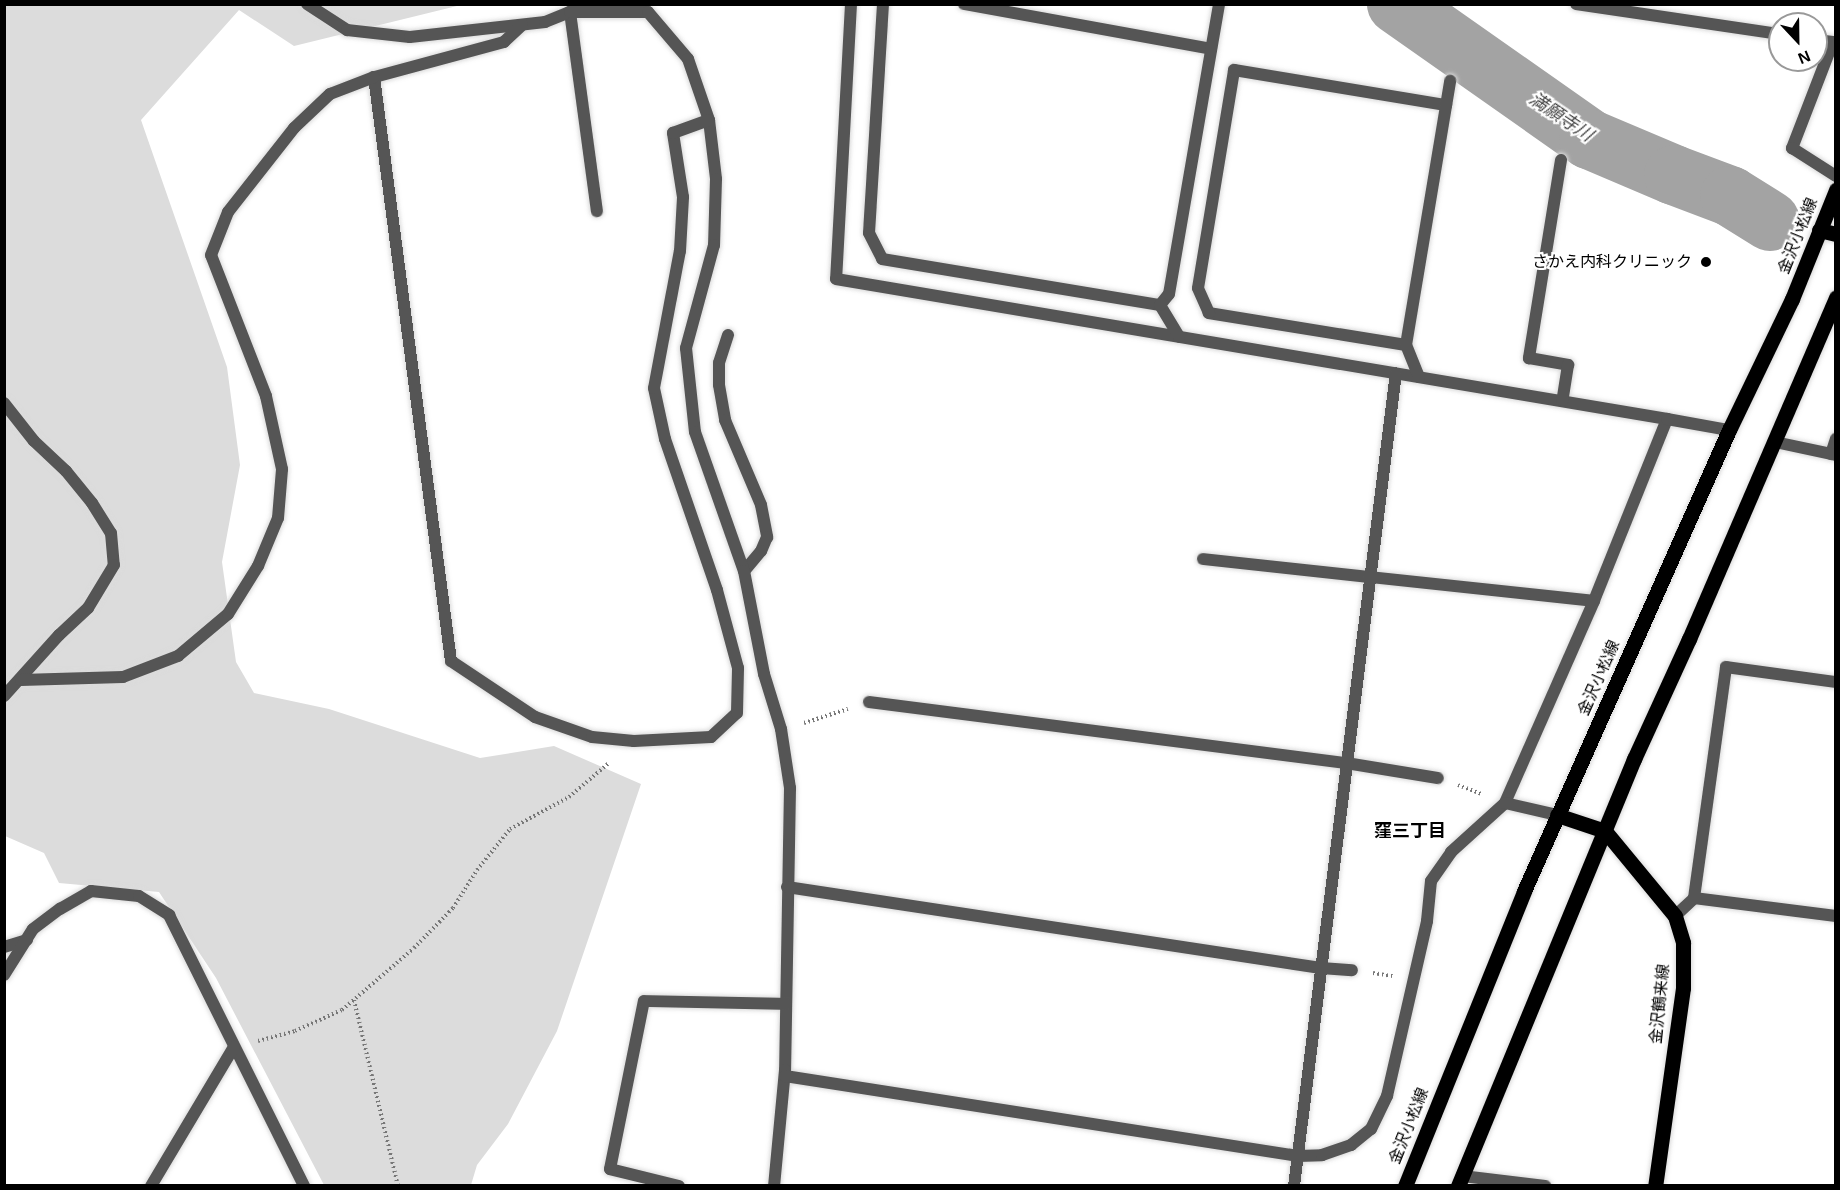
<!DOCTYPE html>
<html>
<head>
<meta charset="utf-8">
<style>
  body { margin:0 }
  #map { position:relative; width:1840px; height:1190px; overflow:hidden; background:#fff; font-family:Arial,"Noto Sans JP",sans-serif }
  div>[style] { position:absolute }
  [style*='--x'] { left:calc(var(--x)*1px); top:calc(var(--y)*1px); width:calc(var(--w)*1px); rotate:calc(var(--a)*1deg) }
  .green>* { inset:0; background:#dcdcdc }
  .river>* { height:60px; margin:-30px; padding:0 30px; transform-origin:30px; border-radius:30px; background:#a3a3a3 }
  .path>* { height:4px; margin-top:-2px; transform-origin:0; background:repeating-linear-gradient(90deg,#777 0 1.5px,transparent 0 4.5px) }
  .roads { filter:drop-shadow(0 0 2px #dbdbdb) drop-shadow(0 0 2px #dbdbdb) }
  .service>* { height:12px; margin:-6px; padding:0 6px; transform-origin:6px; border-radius:6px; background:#555 }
  .minor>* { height:12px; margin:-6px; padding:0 6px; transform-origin:6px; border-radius:6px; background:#555 }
  .primary>* { height:15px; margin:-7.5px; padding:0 7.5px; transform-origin:7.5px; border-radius:7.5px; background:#000 }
  .dots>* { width:16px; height:16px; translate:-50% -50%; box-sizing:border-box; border:3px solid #fff; border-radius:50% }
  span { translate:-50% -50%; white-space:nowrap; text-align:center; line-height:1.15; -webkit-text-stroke:4.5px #fff; paint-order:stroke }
  .street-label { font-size:16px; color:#000 }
  .poi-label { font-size:16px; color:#000 }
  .right { translate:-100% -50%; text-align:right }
  .water-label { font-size:18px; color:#444; font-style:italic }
  .neighbourhood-label { font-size:18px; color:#000; font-weight:700 }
  .frame { position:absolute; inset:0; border:6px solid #000; pointer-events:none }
  .north { position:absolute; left:1768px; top:12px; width:60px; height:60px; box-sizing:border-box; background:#fff; border:2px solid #999; border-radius:50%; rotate:158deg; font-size:16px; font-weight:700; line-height:24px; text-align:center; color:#000 }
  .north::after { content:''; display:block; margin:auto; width:21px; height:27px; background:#000; clip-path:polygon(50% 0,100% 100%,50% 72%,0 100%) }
</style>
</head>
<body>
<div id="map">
  <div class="green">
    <i style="clip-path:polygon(5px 5px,461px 5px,294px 46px,239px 10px,141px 120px,227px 367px,240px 465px,222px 562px,236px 662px,254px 693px,329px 709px,480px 758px,554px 746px,641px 784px,557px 1031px,508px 1124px,477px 1165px,471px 1185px,324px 1185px,216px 978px,159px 892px,59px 883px,44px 853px,5px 836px)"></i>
  </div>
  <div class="river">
    <i style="--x:1397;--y:4;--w:235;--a:35.1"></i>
    <i style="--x:1589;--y:139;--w:92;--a:23"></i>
    <i style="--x:1674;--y:175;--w:60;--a:20.6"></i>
    <i style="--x:1730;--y:196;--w:47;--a:32"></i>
  </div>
  <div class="path">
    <i style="--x:804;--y:723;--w:46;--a:-17.7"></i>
    <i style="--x:1458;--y:785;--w:25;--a:21"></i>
    <i style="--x:1373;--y:973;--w:20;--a:9"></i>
    <i style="--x:354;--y:1000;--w:191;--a:76.7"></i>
    <i style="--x:258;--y:1041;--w:38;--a:-15"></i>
    <i style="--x:295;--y:1031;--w:51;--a:-24.1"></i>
    <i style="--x:342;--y:1010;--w:95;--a:-40.7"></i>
    <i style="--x:414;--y:948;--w:56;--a:-45.7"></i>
    <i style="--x:453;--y:908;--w:45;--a:-57.7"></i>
    <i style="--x:477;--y:870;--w:53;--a:-51.2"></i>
    <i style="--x:510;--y:829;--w:67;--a:-28.5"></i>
    <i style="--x:569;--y:797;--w:52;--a:-40.4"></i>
  </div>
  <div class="roads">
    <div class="service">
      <i style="--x:570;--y:12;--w:201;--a:82.3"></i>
      <i style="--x:728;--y:335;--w:29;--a:108"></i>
      <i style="--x:719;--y:363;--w:22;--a:90"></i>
      <i style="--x:719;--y:385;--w:36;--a:80"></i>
      <i style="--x:725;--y:420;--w:92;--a:67"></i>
      <i style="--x:761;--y:505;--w:33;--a:79"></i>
      <i style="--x:767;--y:537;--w:15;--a:113"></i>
      <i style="--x:761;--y:551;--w:26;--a:130"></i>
      <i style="--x:1831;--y:454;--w:16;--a:-72"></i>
      <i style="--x:1203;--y:559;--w:168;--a:6.2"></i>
    </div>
    <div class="minor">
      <i style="--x:307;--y:4;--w:48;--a:33"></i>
      <i style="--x:347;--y:30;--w:63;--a:6.3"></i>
      <i style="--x:410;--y:37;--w:136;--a:-6.3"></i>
      <i style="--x:545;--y:22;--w:27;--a:-22"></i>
      <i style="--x:570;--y:12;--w:78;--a:0"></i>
      <i style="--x:648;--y:12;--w:62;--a:49.6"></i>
      <i style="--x:688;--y:59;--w:65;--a:71"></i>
      <i style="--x:709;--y:120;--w:59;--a:83.2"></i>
      <i style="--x:716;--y:179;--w:66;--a:91.7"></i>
      <i style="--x:714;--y:245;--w:107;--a:105.2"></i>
      <i style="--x:686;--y:348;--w:84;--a:83.9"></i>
      <i style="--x:695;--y:432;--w:147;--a:70.6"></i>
      <i style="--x:744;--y:571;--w:105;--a:79"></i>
      <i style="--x:764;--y:674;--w:58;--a:72.8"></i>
      <i style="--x:781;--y:729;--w:60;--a:81.3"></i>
      <i style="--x:790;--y:788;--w:282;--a:91"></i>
      <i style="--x:785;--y:1070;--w:117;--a:95.4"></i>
      <i style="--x:851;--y:4;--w:275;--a:93.1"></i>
      <i style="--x:836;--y:279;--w:843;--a:9.56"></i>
      <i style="--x:1667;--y:419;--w:196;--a:111.9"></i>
      <i style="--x:1594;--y:601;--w:221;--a:113.8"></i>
      <i style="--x:883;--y:4;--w:229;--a:93.5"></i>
      <i style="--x:869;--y:233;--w:29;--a:63"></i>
      <i style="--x:882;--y:259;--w:282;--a:9.4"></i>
      <i style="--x:1160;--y:305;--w:37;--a:59"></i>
      <i style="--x:964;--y:4;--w:251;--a:10.3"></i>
      <i style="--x:1576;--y:4;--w:206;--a:8.4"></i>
      <i style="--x:522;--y:25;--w:25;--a:137"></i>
      <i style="--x:504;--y:42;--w:135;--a:164.9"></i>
      <i style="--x:374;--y:77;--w:589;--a:82.49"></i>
      <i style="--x:451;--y:661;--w:101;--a:33.7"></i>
      <i style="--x:535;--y:717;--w:60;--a:19.3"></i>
      <i style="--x:592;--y:737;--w:42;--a:5.4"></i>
      <i style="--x:634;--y:741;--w:77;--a:-3"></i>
      <i style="--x:711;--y:737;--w:35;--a:-43"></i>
      <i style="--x:737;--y:713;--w:45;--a:-88.7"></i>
      <i style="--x:738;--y:668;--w:81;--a:-105.1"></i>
      <i style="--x:717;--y:590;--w:160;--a:-109"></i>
      <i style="--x:665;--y:439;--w:52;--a:-102.2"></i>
      <i style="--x:654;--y:388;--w:139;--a:-79.3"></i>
      <i style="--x:680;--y:251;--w:54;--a:-86.8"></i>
      <i style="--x:683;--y:197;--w:65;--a:-98.9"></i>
      <i style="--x:673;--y:133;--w:38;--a:-20"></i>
      <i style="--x:1816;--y:40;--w:17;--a:7"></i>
      <i style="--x:1833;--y:42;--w:114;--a:111.1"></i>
      <i style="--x:1792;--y:148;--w:52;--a:32.5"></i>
      <i style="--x:1561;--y:160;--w:201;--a:99.2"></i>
      <i style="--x:1529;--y:358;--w:40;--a:10"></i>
      <i style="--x:1568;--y:365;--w:36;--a:99"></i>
      <i style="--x:1160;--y:305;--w:14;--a:-51"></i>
      <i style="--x:1169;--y:294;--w:294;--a:-80.2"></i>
      <i style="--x:1406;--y:345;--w:200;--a:-170.8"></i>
      <i style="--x:1209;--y:313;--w:27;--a:-114"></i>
      <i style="--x:1198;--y:288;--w:221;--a:-80.6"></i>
      <i style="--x:1234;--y:70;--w:215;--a:9.4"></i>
      <i style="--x:1419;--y:377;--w:35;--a:-112"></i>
      <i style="--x:1406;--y:345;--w:268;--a:-80.5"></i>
      <i style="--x:4;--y:403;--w:48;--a:51.7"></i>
      <i style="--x:34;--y:441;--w:44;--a:43.2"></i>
      <i style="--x:66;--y:471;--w:41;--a:50.9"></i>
      <i style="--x:92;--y:503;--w:36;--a:58"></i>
      <i style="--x:111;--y:533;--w:32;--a:85"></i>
      <i style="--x:114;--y:565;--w:50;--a:121.2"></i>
      <i style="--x:88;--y:608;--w:40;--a:137"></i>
      <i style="--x:59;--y:635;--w:82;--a:132"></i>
      <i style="--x:1667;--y:419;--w:63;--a:10.1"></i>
      <i style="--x:1775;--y:442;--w:62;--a:12"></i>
      <i style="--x:1370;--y:577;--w:225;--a:6.1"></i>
      <i style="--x:21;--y:680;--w:102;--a:-1.7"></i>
      <i style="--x:123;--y:677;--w:59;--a:-20.9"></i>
      <i style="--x:178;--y:656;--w:65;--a:-40"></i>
      <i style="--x:228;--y:614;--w:57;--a:-58"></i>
      <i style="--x:258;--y:566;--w:52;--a:-67.4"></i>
      <i style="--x:278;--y:518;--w:49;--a:-85.3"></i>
      <i style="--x:282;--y:469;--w:75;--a:-102.4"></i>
      <i style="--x:266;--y:396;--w:151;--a:-111.3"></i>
      <i style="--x:211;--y:255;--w:46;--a:-68.4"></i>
      <i style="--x:228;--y:212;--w:107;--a:-51.8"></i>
      <i style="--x:294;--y:128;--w:50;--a:-43.4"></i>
      <i style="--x:330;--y:94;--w:47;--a:-21.1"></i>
      <i style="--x:869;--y:702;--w:481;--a:7.3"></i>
      <i style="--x:1346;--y:763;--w:93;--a:9.3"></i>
      <i style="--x:787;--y:887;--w:540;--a:8.63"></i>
      <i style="--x:1321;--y:968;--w:31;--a:4"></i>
      <i style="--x:1694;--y:898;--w:143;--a:7.2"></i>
      <i style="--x:1675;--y:916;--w:26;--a:-43"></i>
      <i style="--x:1694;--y:898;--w:233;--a:-82.1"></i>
      <i style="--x:1726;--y:667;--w:111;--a:7.8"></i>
      <i style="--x:4;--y:947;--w:24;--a:-17"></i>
      <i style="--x:4;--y:975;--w:54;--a:-57.8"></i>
      <i style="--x:33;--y:929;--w:34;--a:-37"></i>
      <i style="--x:60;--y:909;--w:36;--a:-30"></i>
      <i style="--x:91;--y:891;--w:48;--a:5.9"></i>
      <i style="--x:139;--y:896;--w:36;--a:32"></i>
      <i style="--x:169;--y:915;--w:303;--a:63.5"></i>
      <i style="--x:785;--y:1076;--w:519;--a:8.86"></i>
      <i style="--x:1298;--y:1156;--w:24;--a:-2"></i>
      <i style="--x:1322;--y:1155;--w:31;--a:-19"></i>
      <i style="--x:1351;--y:1145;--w:26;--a:-39"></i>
      <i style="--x:1371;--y:1129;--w:37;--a:-64"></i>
      <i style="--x:1387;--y:1096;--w:180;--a:-77.1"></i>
      <i style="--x:1427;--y:921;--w:40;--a:-84.3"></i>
      <i style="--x:1431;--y:881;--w:35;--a:-55"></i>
      <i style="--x:1451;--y:852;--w:73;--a:-42.2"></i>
      <i style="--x:1505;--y:803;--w:53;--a:13"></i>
      <i style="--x:1462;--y:1176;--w:84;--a:6.9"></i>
      <i style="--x:151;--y:1186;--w:162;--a:-59.2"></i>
      <i style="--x:679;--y:1186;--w:71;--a:-166.2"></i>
      <i style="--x:610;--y:1169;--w:171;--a:-78.6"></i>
      <i style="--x:644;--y:1001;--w:142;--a:1.2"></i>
      <i style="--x:1294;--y:1186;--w:819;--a:-82.85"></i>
    </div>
    <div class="primary">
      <i style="--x:1819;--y:230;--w:17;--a:13"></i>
      <i style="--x:1557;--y:815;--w:51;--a:18.4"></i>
      <i style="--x:1605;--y:831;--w:110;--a:50.5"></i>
      <i style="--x:1675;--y:916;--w:28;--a:73"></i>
      <i style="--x:1683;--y:943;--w:45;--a:90"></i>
      <i style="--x:1683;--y:988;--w:200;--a:98"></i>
      <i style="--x:1405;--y:1186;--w:318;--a:-68"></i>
      <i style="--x:1524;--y:891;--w:505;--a:-66.03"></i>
      <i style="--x:1729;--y:430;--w:145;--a:-64.3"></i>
      <i style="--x:1792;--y:299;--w:118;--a:-68"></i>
      <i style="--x:1458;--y:1186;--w:462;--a:-67.6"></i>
      <i style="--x:1634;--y:759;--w:132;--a:-65.4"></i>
      <i style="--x:1689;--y:639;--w:372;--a:-66.7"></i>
    </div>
  </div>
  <div class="dots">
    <i style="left:1706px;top:262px;background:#000"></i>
  </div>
  <div class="street-label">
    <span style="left:1798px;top:236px;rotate:-68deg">金沢小松線</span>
    <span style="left:1599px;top:678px;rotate:-66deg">金沢小松線</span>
    <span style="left:1660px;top:1004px;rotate:-84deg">金沢鶴来線</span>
    <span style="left:1409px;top:1126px;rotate:-68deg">金沢小松線</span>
  </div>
  <div class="poi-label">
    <span class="right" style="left:1692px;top:262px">さかえ内科クリニック</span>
  </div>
  <div class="water-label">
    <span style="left:1561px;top:117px;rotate:34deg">満願寺川</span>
  </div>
  <div class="neighbourhood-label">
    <span style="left:1410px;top:831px">窪三丁目</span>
  </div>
  <div class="frame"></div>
  <div class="north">N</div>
</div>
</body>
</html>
